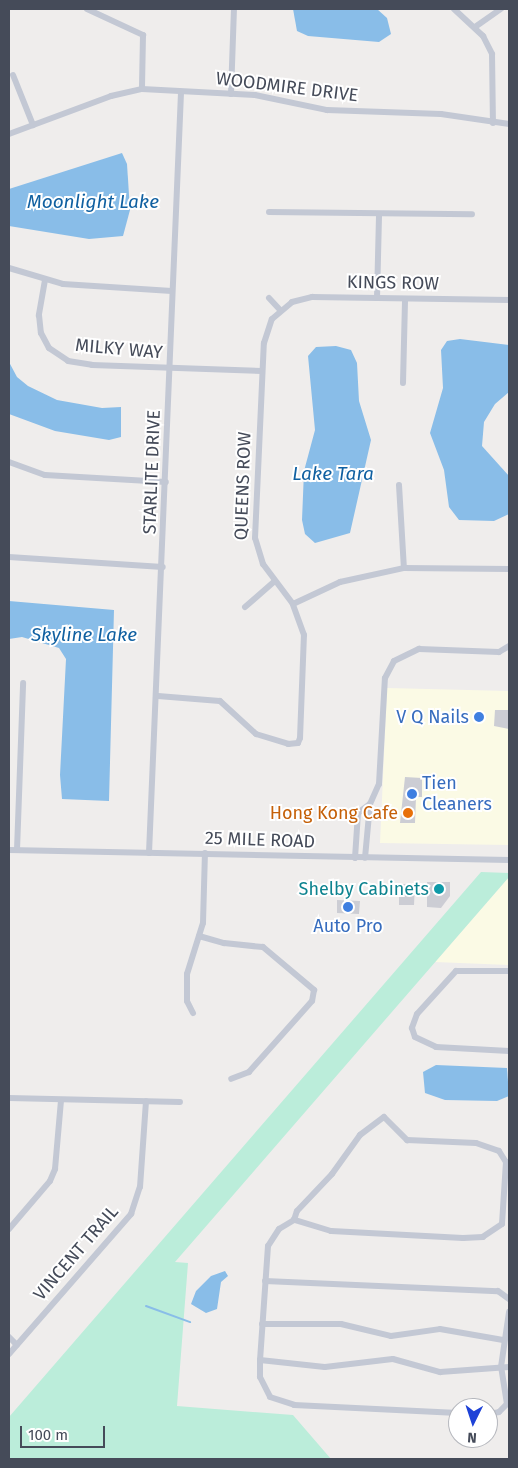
<!DOCTYPE html>
<html>
<head>
<meta charset="utf-8">
<style>
  body { margin:0 }
  #map { position:relative; width:518px; height:1468px; overflow:hidden; background:#efedec; font-family:"Fira Sans",sans-serif }
  div>[style] { position:absolute }
  [style*='--x'] { left:calc(var(--x)*1px); top:calc(var(--y)*1px); width:calc(var(--w)*1px); rotate:calc(var(--a)*1deg) }
  .commercial>* { inset:0; background:#fbfae5 }
  .green>* { inset:0; background:#bbedda }
  .water>* { inset:0; background:#89bde8 }
  .stream>* { height:2px; margin:-1px; padding:0 1px; transform-origin:1px; border-radius:1px; background:#89bde8 }
  .building>* { inset:0; background:#cccdd4 }
  .minor>* { height:6px; margin:-3px; padding:0 3px; transform-origin:3px; border-radius:3px; background:#c3c8d4 }
  .dots>* { width:14px; height:14px; translate:-50% -50%; box-sizing:border-box; border:2px solid #fff; border-radius:50% }
  span { translate:-50% -50%; white-space:nowrap; text-align:center; line-height:1.15; -webkit-text-stroke:4px #fff; paint-order:stroke }
  .street-label { font-size:18px; color:#454b59 }
  .shop-label { font-size:18px; color:#366cbe }
  .right { translate:-100% -50%; text-align:right }
  .left { translate:0 -50%; text-align:left }
  .food-label { font-size:18px; color:#c56008 }
  .culture-label { font-size:18px; color:#0d838f }
  .water-label { font-size:19px; color:#1060a1; font-style:italic }
  .frame { position:absolute; inset:0; border:10px solid #454b59; pointer-events:none }
  .north { position:absolute; left:448px; top:1398px; width:50px; height:50px; box-sizing:border-box; background:#fff; border:1px solid #b5b7bd; border-radius:50%; rotate:184deg; font-size:14px; font-weight:700; line-height:20px; text-align:center; color:#454b59 }
  .north::after { content:''; display:block; margin:auto; width:18px; height:22px; background:#1e42d7; clip-path:polygon(50% 0,100% 100%,50% 72%,0 100%) }
  .scale { position:absolute; left:20px; top:1426px; width:85px; height:22px; box-sizing:border-box; border:2px solid #454b59; border-top:0; padding-left:6px; font-size:15px; line-height:18px; white-space:nowrap; color:#454b59; -webkit-text-stroke:4px #fff; paint-order:stroke }
</style>
</head>
<body>
<div id="map">
  <div class="commercial">
    <i style="clip-path:polygon(387px 688px,509px 691px,509px 845px,380px 843px)"></i>
    <i style="clip-path:polygon(509px 877px,509px 965px,435px 962px)"></i>
  </div>
  <div class="green">
    <i style="clip-path:polygon(481px 872px,509px 873px,509px 877px,175px 1262px,188px 1263px,177px 1406px,293px 1415px,331px 1459px,9px 1459px,9px 1417px)"></i>
  </div>
  <div class="water">
    <i style="clip-path:polygon(293px 9px,377px 9px,387px 18px,391px 34px,379px 42px,308px 36px,297px 31px)"></i>
    <i style="clip-path:polygon(122px 153px,127px 164px,130px 210px,123px 236px,89px 239px,9px 226px,9px 189px)"></i>
    <i style="clip-path:polygon(460px 339px,509px 345px,509px 392px,495px 404px,484px 422px,482px 446px,509px 476px,509px 514px,494px 521px,459px 520px,449px 507px,444px 470px,430px 433px,443px 388px,441px 350px,447px 341px)"></i>
    <i style="clip-path:polygon(336px 346px,351px 350px,357px 363px,359px 401px,371px 440px,350px 533px,315px 543px,305px 534px,302px 520px,304px 471px,315px 430px,308px 356px,316px 347px)"></i>
    <i style="clip-path:polygon(9px 362px,17px 377px,28px 386px,57px 400px,102px 408px,121px 407px,121px 437px,109px 440px,55px 431px,9px 414px)"></i>
    <i style="clip-path:polygon(9px 601px,114px 610px,109px 801px,62px 799px,60px 775px,66px 659px,59px 648px,22px 637px,9px 639px)"></i>
    <i style="clip-path:polygon(436px 1065px,507px 1068px,509px 1096px,497px 1101px,445px 1100px,425px 1093px,423px 1072px)"></i>
    <i style="clip-path:polygon(225px 1271px,228px 1276px,221px 1282px,217px 1309px,206px 1313px,191px 1304px,196px 1291px,211px 1276px)"></i>
  </div>
  <div class="stream">
    <i style="--x:146;--y:1306;--w:47;--a:20"></i>
  </div>
  <div class="building">
    <i style="clip-path:polygon(495px 710px,509px 710px,509px 729px,494px 726px)"></i>
    <i style="clip-path:polygon(405px 777px,422px 778px,422px 797px,416px 797px,415px 823px,400px 823px)"></i>
    <i style="clip-path:polygon(427px 882px,450px 882px,450px 896px,441px 908px,427px 907px)"></i>
    <i style="clip-path:polygon(399px 884px,415px 884px,414px 905px,399px 905px)"></i>
    <i style="clip-path:polygon(337px 900px,360px 901px,359px 914px,337px 913px)"></i>
  </div>
  <div class="minor">
    <i style="--x:87;--y:9;--w:62;--a:24.9"></i>
    <i style="--x:143;--y:35;--w:54;--a:91.1"></i>
    <i style="--x:454;--y:9;--w:40;--a:43"></i>
    <i style="--x:483;--y:36;--w:20;--a:63"></i>
    <i style="--x:492;--y:54;--w:69;--a:89.2"></i>
    <i style="--x:475;--y:27;--w:32;--a:-35"></i>
    <i style="--x:13;--y:75;--w:54;--a:68.2"></i>
    <i style="--x:231;--y:94;--w:85;--a:-88"></i>
    <i style="--x:9;--y:134;--w:109;--a:-20.4"></i>
    <i style="--x:111;--y:96;--w:32;--a:-13"></i>
    <i style="--x:142;--y:89;--w:113;--a:3"></i>
    <i style="--x:255;--y:95;--w:74;--a:11.8"></i>
    <i style="--x:327;--y:110;--w:114;--a:2"></i>
    <i style="--x:441;--y:114;--w:69;--a:8.4"></i>
    <i style="--x:269;--y:212;--w:203;--a:0.6"></i>
    <i style="--x:9;--y:268;--w:56;--a:16.5"></i>
    <i style="--x:63;--y:284;--w:109;--a:3.7"></i>
    <i style="--x:45;--y:280;--w:36;--a:100"></i>
    <i style="--x:39;--y:315;--w:18;--a:84"></i>
    <i style="--x:41;--y:333;--w:17;--a:62"></i>
    <i style="--x:49;--y:348;--w:23;--a:34"></i>
    <i style="--x:68;--y:361;--w:24;--a:9"></i>
    <i style="--x:92;--y:365;--w:170;--a:2"></i>
    <i style="--x:269;--y:298;--w:16;--a:47"></i>
    <i style="--x:377;--y:298;--w:84;--a:-88.6"></i>
    <i style="--x:403;--y:383;--w:84;--a:-88.6"></i>
    <i style="--x:9;--y:462;--w:38;--a:20"></i>
    <i style="--x:45;--y:475;--w:121;--a:3.3"></i>
    <i style="--x:399;--y:485;--w:83;--a:86.6"></i>
    <i style="--x:9;--y:557;--w:154;--a:3.7"></i>
    <i style="--x:293;--y:604;--w:52;--a:-25.1"></i>
    <i style="--x:340;--y:582;--w:66;--a:-12.3"></i>
    <i style="--x:404;--y:568;--w:105;--a:0.5"></i>
    <i style="--x:245;--y:607;--w:38;--a:-41"></i>
    <i style="--x:158;--y:696;--w:62;--a:4.6"></i>
    <i style="--x:220;--y:701;--w:49;--a:42.5"></i>
    <i style="--x:256;--y:734;--w:34;--a:17"></i>
    <i style="--x:288;--y:744;--w:10;--a:-6"></i>
    <i style="--x:298;--y:743;--w:5;--a:-68"></i>
    <i style="--x:300;--y:738;--w:103;--a:-87.8"></i>
    <i style="--x:304;--y:635;--w:33;--a:-110"></i>
    <i style="--x:293;--y:604;--w:50;--a:-126.9"></i>
    <i style="--x:263;--y:564;--w:27;--a:-107"></i>
    <i style="--x:255;--y:538;--w:195;--a:-87.4"></i>
    <i style="--x:264;--y:343;--w:25;--a:-72"></i>
    <i style="--x:272;--y:319;--w:26;--a:-40"></i>
    <i style="--x:292;--y:302;--w:21;--a:-14"></i>
    <i style="--x:312;--y:297;--w:197;--a:0.9"></i>
    <i style="--x:370;--y:804;--w:22;--a:-66"></i>
    <i style="--x:379;--y:784;--w:106;--a:-86.8"></i>
    <i style="--x:385;--y:678;--w:19;--a:-62"></i>
    <i style="--x:394;--y:661;--w:28;--a:-26"></i>
    <i style="--x:419;--y:649;--w:80;--a:2.1"></i>
    <i style="--x:499;--y:652;--w:12;--a:-31"></i>
    <i style="--x:9;--y:850;--w:500;--a:1.15"></i>
    <i style="--x:17;--y:850;--w:167;--a:-87.9"></i>
    <i style="--x:149;--y:853;--w:762;--a:-87.59"></i>
    <i style="--x:355;--y:858;--w:45;--a:-86.2"></i>
    <i style="--x:358;--y:813;--w:15;--a:-37"></i>
    <i style="--x:370;--y:804;--w:54;--a:95.3"></i>
    <i style="--x:199;--y:936;--w:26;--a:16"></i>
    <i style="--x:224;--y:943;--w:39;--a:6"></i>
    <i style="--x:263;--y:947;--w:67;--a:40.1"></i>
    <i style="--x:314;--y:990;--w:11;--a:100"></i>
    <i style="--x:312;--y:1001;--w:95;--a:131.6"></i>
    <i style="--x:249;--y:1072;--w:19;--a:159"></i>
    <i style="--x:509;--y:971;--w:53;--a:180"></i>
    <i style="--x:456;--y:971;--w:58;--a:132.2"></i>
    <i style="--x:417;--y:1014;--w:15;--a:110"></i>
    <i style="--x:412;--y:1028;--w:9;--a:72"></i>
    <i style="--x:415;--y:1037;--w:23;--a:25"></i>
    <i style="--x:436;--y:1047;--w:73;--a:3.1"></i>
    <i style="--x:193;--y:1013;--w:13;--a:-117"></i>
    <i style="--x:187;--y:1001;--w:27;--a:-90"></i>
    <i style="--x:187;--y:974;--w:53;--a:-72.6"></i>
    <i style="--x:203;--y:923;--w:70;--a:-88.4"></i>
    <i style="--x:9;--y:1098;--w:171;--a:1.3"></i>
    <i style="--x:384;--y:1117;--w:33;--a:45"></i>
    <i style="--x:407;--y:1140;--w:69;--a:2.5"></i>
    <i style="--x:476;--y:1143;--w:24;--a:19"></i>
    <i style="--x:499;--y:1151;--w:13;--a:58"></i>
    <i style="--x:506;--y:1162;--w:62;--a:93.7"></i>
    <i style="--x:502;--y:1224;--w:23;--a:146"></i>
    <i style="--x:483;--y:1237;--w:20;--a:177"></i>
    <i style="--x:463;--y:1238;--w:132;--a:-177"></i>
    <i style="--x:331;--y:1231;--w:39;--a:-163"></i>
    <i style="--x:294;--y:1220;--w:9;--a:-72"></i>
    <i style="--x:297;--y:1211;--w:51;--a:-46.6"></i>
    <i style="--x:332;--y:1174;--w:48;--a:-54.3"></i>
    <i style="--x:360;--y:1135;--w:30;--a:-37"></i>
    <i style="--x:294;--y:1220;--w:17;--a:149"></i>
    <i style="--x:279;--y:1229;--w:20;--a:123"></i>
    <i style="--x:268;--y:1246;--w:114;--a:94"></i>
    <i style="--x:260;--y:1360;--w:17;--a:90"></i>
    <i style="--x:260;--y:1377;--w:22;--a:63"></i>
    <i style="--x:270;--y:1397;--w:25;--a:18"></i>
    <i style="--x:294;--y:1405;--w:164;--a:2.8"></i>
    <i style="--x:9;--y:1229;--w:63;--a:-49.5"></i>
    <i style="--x:50;--y:1181;--w:13;--a:-67"></i>
    <i style="--x:55;--y:1169;--w:69;--a:-85"></i>
    <i style="--x:265;--y:1281;--w:233;--a:2.5"></i>
    <i style="--x:498;--y:1291;--w:14;--a:36"></i>
    <i style="--x:262;--y:1324;--w:79;--a:0"></i>
    <i style="--x:341;--y:1324;--w:51;--a:13.5"></i>
    <i style="--x:391;--y:1336;--w:49;--a:-8.1"></i>
    <i style="--x:440;--y:1329;--w:64;--a:9.9"></i>
    <i style="--x:9;--y:1337;--w:11;--a:45"></i>
    <i style="--x:9;--y:1354;--w:186;--a:-48.9"></i>
    <i style="--x:131;--y:1214;--w:28;--a:-72"></i>
    <i style="--x:140;--y:1187;--w:86;--a:-86"></i>
    <i style="--x:260;--y:1360;--w:65;--a:6.1"></i>
    <i style="--x:325;--y:1367;--w:68;--a:-6.7"></i>
    <i style="--x:393;--y:1359;--w:49;--a:15.5"></i>
    <i style="--x:440;--y:1372;--w:69;--a:-4.1"></i>
    <i style="--x:488;--y:1414;--w:11;--a:-10"></i>
    <i style="--x:499;--y:1412;--w:11;--a:-45"></i>
    <i style="--x:507;--y:1404;--w:37;--a:-99"></i>
    <i style="--x:501;--y:1367;--w:56;--a:-81.7"></i>
  </div>
  <div class="dots">
    <i style="left:479px;top:717px;background:#3f7fe0"></i>
    <i style="left:412px;top:794px;background:#3f7fe0"></i>
    <i style="left:408px;top:813px;background:#e8710a"></i>
    <i style="left:439px;top:889px;background:#0f9aa8"></i>
    <i style="left:348px;top:907px;background:#3f7fe0"></i>
  </div>
  <div class="street-label">
    <span style="left:287px;top:87px;rotate:7deg">WOODMIRE DRIVE</span>
    <span style="left:393px;top:283px;rotate:1deg">KINGS ROW</span>
    <span style="left:119px;top:349px;rotate:5deg">MILKY WAY</span>
    <span style="left:152px;top:472px;rotate:-88deg">STARLITE DRIVE</span>
    <span style="left:243px;top:486px;rotate:-88deg">QUEENS ROW</span>
    <span style="left:260px;top:840px;rotate:2deg">25 MILE ROAD</span>
    <span style="left:76px;top:1253px;rotate:-49deg">VINCENT TRAIL</span>
  </div>
  <div class="shop-label">
    <span class="right" style="left:469px;top:717px">V Q Nails</span>
    <span class="left" style="left:422px;top:794px">Tien<br>Cleaners</span>
    <span style="left:348px;top:926px">Auto Pro</span>
  </div>
  <div class="food-label">
    <span class="right" style="left:398px;top:813px">Hong Kong Cafe</span>
  </div>
  <div class="culture-label">
    <span class="right" style="left:429px;top:889px">Shelby Cabinets</span>
  </div>
  <div class="water-label">
    <span style="left:93px;top:202px">Moonlight Lake</span>
    <span style="left:333px;top:474px">Lake Tara</span>
    <span style="left:84px;top:635px">Skyline Lake</span>
  </div>
  <div class="frame"></div>
  <div class="north">N</div>
  <div class="scale">100 m</div>
</div>
</body>
</html>
